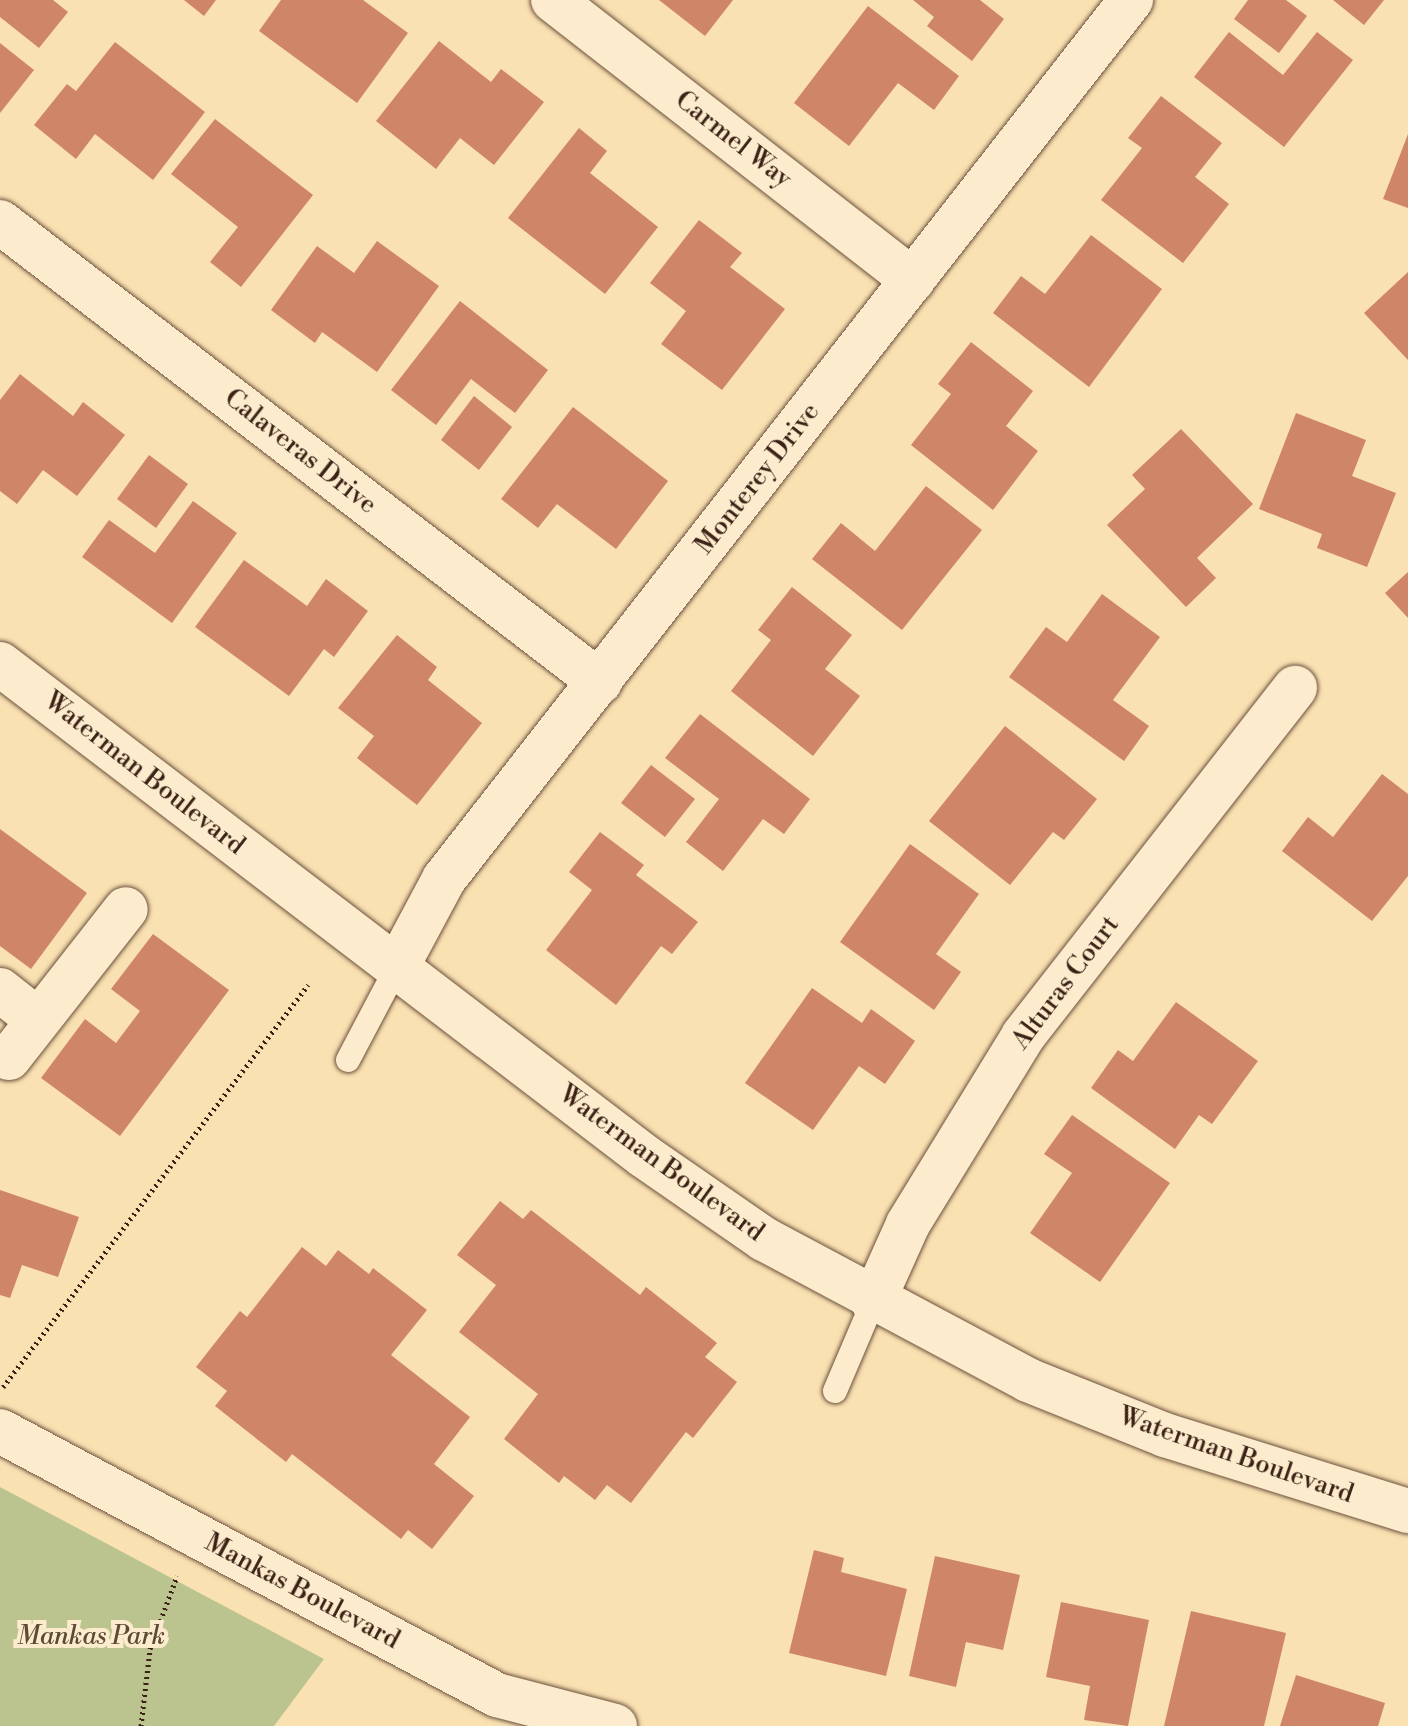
<!DOCTYPE html>
<html>
<head>
<meta charset="utf-8">
<style>
  body { margin:0 }
  #map { position:relative; width:1408px; height:1726px; overflow:hidden; background:#fae1b2; font-family:"Libre Bodoni",serif }
  div>[style] { position:absolute }
  [style*='--x'] { left:calc(var(--x)*1px); top:calc(var(--y)*1px); width:calc(var(--w)*1px); rotate:calc(var(--a)*1deg) }
  .green>* { inset:0; background:#bbc38e }
  .building>* { inset:0; background:#cf8567 }
  .path>* { height:5px; margin-top:-2.5px; transform-origin:0; background:repeating-linear-gradient(90deg,#3c2116 0 2px,transparent 0 6px) }
  .roads { filter:drop-shadow(0 0 2px #6c513d) drop-shadow(0 0 2px #6c513d) }
  .lane>* { height:24px; margin:-12px; padding:0 12px; transform-origin:12px; border-radius:12px; background:#fceccd }
  .street>* { height:44px; margin:-22px; padding:0 22px; transform-origin:22px; border-radius:22px; background:#fceccd }
  .secondary>* { height:44px; margin:-22px; padding:0 22px; transform-origin:22px; border-radius:22px; background:#fceccd }
  span { translate:-50% -50%; white-space:nowrap; text-align:center; line-height:1.15; -webkit-text-stroke:8px #fceccd; paint-order:stroke }
  .street-label { font-size:26px; color:#3c2116 }
  .park-label { font-size:26px; color:#5c4a34; font-style:italic }
</style>
</head>
<body>
<div id="map">
  <div class="green">
    <i style="clip-path:polygon(0 1487px,324px 1659px,274px 1726px,0 1726px)"></i>
  </div>
  <div class="building">
    <i style="clip-path:polygon(0 0,53px 0,68px 12px,39px 48px,0 17px)"></i>
    <i style="clip-path:polygon(184px 0,216px 0,204px 16px)"></i>
    <i style="clip-path:polygon(281px 0,363px 0,408px 33px,357px 103px,259px 31px)"></i>
    <i style="clip-path:polygon(659px 0,733px 0,705px 36px)"></i>
    <i style="clip-path:polygon(913px 0,980px 0,1004px 19px,972px 61px,927px 26px,934px 17px)"></i>
    <i style="clip-path:polygon(1248px 0,1286px 0,1307px 16px,1279px 53px,1234px 19px)"></i>
    <i style="clip-path:polygon(1333px 0,1384px 0,1364px 25px)"></i>
    <i style="clip-path:polygon(868px 6px,959px 76px,934px 110px,898px 83px,849px 146px,794px 103px)"></i>
    <i style="clip-path:polygon(1229px 32px,1283px 75px,1317px 32px,1353px 60px,1284px 147px,1194px 77px)"></i>
    <i style="clip-path:polygon(439px 41px,491px 82px,501px 69px,544px 102px,494px 165px,460px 138px,436px 169px,376px 121px)"></i>
    <i style="clip-path:polygon(115px 42px,205px 112px,153px 180px,95px 134px,76px 159px,34px 125px,67px 84px,76px 91px)"></i>
    <i style="clip-path:polygon(0 43px,34px 70px,0 113px)"></i>
    <i style="clip-path:polygon(1161px 96px,1222px 143px,1195px 177px,1229px 204px,1183px 263px,1101px 200px,1142px 148px,1128px 138px)"></i>
    <i style="clip-path:polygon(215px 119px,313px 195px,241px 287px,210px 262px,238px 227px,171px 174px)"></i>
    <i style="clip-path:polygon(579px 128px,607px 151px,590px 173px,658px 227px,605px 294px,508px 218px)"></i>
    <i style="clip-path:polygon(1408px 134px,1408px 208px,1383px 199px)"></i>
    <i style="clip-path:polygon(699px 220px,742px 253px,730px 267px,785px 309px,722px 390px,661px 344px,686px 311px,650px 283px)"></i>
    <i style="clip-path:polygon(1091px 235px,1162px 289px,1089px 387px,993px 313px,1021px 276px,1045px 294px)"></i>
    <i style="clip-path:polygon(377px 241px,439px 286px,377px 372px,322px 332px,315px 343px,271px 310px,317px 246px,354px 273px)"></i>
    <i style="clip-path:polygon(1408px 272px,1408px 360px,1364px 313px)"></i>
    <i style="clip-path:polygon(460px 301px,548px 370px,515px 413px,471px 379px,436px 425px,391px 390px)"></i>
    <i style="clip-path:polygon(971px 342px,1033px 391px,1006px 426px,1038px 451px,993px 510px,911px 445px,951px 394px,938px 384px)"></i>
    <i style="clip-path:polygon(20px 374px,73px 416px,83px 402px,125px 435px,77px 496px,43px 470px,17px 504px,0 491px,0 400px)"></i>
    <i style="clip-path:polygon(474px 396px,512px 427px,479px 470px,441px 440px)"></i>
    <i style="clip-path:polygon(573px 407px,668px 481px,616px 549px,557px 504px,538px 528px,501px 499px)"></i>
    <i style="clip-path:polygon(1296px 413px,1366px 440px,1352px 476px,1396px 493px,1367px 567px,1317px 548px,1322px 534px,1259px 509px)"></i>
    <i style="clip-path:polygon(1181px 429px,1253px 504px,1197px 558px,1216px 578px,1186px 607px,1107px 525px,1145px 489px,1132px 475px)"></i>
    <i style="clip-path:polygon(149px 455px,188px 484px,156px 528px,117px 499px)"></i>
    <i style="clip-path:polygon(926px 486px,982px 530px,902px 630px,812px 559px,841px 523px,875px 551px)"></i>
    <i style="clip-path:polygon(193px 501px,237px 533px,172px 623px,82px 557px,109px 520px,155px 553px)"></i>
    <i style="clip-path:polygon(244px 560px,307px 606px,326px 579px,368px 611px,334px 657px,324px 649px,289px 696px,195px 627px)"></i>
    <i style="clip-path:polygon(1408px 572px,1408px 618px,1385px 593px)"></i>
    <i style="clip-path:polygon(792px 587px,852px 635px,825px 669px,860px 696px,813px 756px,731px 691px,771px 640px,758px 630px)"></i>
    <i style="clip-path:polygon(1102px 594px,1160px 637px,1113px 700px,1149px 726px,1124px 761px,1009px 677px,1046px 627px,1067px 642px)"></i>
    <i style="clip-path:polygon(397px 635px,437px 667px,428px 680px,482px 723px,417px 805px,357px 758px,374px 736px,338px 708px)"></i>
    <i style="clip-path:polygon(700px 714px,810px 799px,784px 834px,763px 819px,723px 871px,686px 842px,719px 799px,665px 758px)"></i>
    <i style="clip-path:polygon(1005px 726px,1097px 799px,1064px 840px,1053px 832px,1010px 885px,929px 821px)"></i>
    <i style="clip-path:polygon(651px 765px,695px 799px,665px 837px,621px 803px)"></i>
    <i style="clip-path:polygon(1382px 774px,1408px 794px,1408px 876px,1372px 921px,1282px 851px,1308px 817px,1333px 837px)"></i>
    <i style="clip-path:polygon(0 829px,87px 893px,31px 969px,0 946px)"></i>
    <i style="clip-path:polygon(600px 832px,644px 865px,636px 875px,698px 922px,672px 954px,661px 946px,616px 1005px,546px 950px,592px 890px,569px 872px)"></i>
    <i style="clip-path:polygon(910px 844px,979px 894px,936px 954px,961px 972px,934px 1010px,840px 942px)"></i>
    <i style="clip-path:polygon(153px 934px,229px 990px,120px 1136px,41px 1078px,85px 1019px,116px 1043px,140px 1011px,111px 989px)"></i>
    <i style="clip-path:polygon(812px 988px,862px 1023px,871px 1009px,915px 1041px,885px 1084px,859px 1066px,813px 1130px,745px 1083px)"></i>
    <i style="clip-path:polygon(1176px 1002px,1258px 1061px,1212px 1124px,1199px 1115px,1175px 1149px,1091px 1088px,1118px 1050px,1133px 1061px)"></i>
    <i style="clip-path:polygon(1072px 1115px,1170px 1183px,1100px 1282px,1030px 1233px,1072px 1173px,1044px 1154px)"></i>
    <i style="clip-path:polygon(0 1190px,79px 1217px,58px 1277px,22px 1265px,10px 1298px,0 1295px)"></i>
    <i style="clip-path:polygon(500px 1201px,523px 1219px,531px 1210px,640px 1295px,646px 1287px,717px 1343px,705px 1357px,737px 1382px,693px 1438px,686px 1432px,631px 1503px,607px 1485px,595px 1500px,564px 1476px,559px 1483px,504px 1439px,538px 1394px,459px 1332px,496px 1285px,457px 1255px)"></i>
    <i style="clip-path:polygon(302px 1247px,326px 1266px,338px 1250px,369px 1274px,373px 1268px,427px 1310px,391px 1355px,470px 1417px,434px 1464px,474px 1496px,432px 1549px,408px 1530px,401px 1539px,292px 1454px,286px 1462px,215px 1406px,227px 1391px,196px 1367px,240px 1311px,247px 1317px)"></i>
    <i style="clip-path:polygon(814px 1550px,844px 1558px,841px 1572px,907px 1589px,886px 1676px,789px 1653px)"></i>
    <i style="clip-path:polygon(935px 1556px,1020px 1575px,1003px 1650px,966px 1642px,956px 1687px,909px 1676px)"></i>
    <i style="clip-path:polygon(1061px 1602px,1149px 1620px,1128px 1726px,1084px 1720px,1090px 1686px,1046px 1677px)"></i>
    <i style="clip-path:polygon(1191px 1611px,1286px 1633px,1264px 1726px,1164px 1726px)"></i>
    <i style="clip-path:polygon(1296px 1675px,1385px 1703px,1378px 1726px,1280px 1726px)"></i>
  </div>
  <div class="path">
    <i style="--x:3;--y:1387;--w:505;--a:-52.81"></i>
    <i style="--x:141;--y:1726;--w:78;--a:-83.3"></i>
    <i style="--x:150;--y:1649;--w:78;--a:-69.7"></i>
  </div>
  <div class="roads">
    <div class="lane">
      <i style="--x:348;--y:1060;--w:105;--a:-62.2"></i>
      <i style="--x:835;--y:1391;--w:97;--a:-66.9"></i>
    </div>
    <div class="street">
      <i style="--x:553;--y:0;--w:456;--a:37.9"></i>
      <i style="--x:0;--y:222;--w:756;--a:37.48"></i>
      <i style="--x:397;--y:967;--w:100;--a:-61.9"></i>
      <i style="--x:444;--y:879;--w:1116;--a:-51.99"></i>
      <i style="--x:0;--y:990;--w:48;--a:38.3"></i>
      <i style="--x:9;--y:1058;--w:189;--a:-51.9"></i>
      <i style="--x:873;--y:1302;--w:85;--a:-65.8"></i>
      <i style="--x:908;--y:1224;--w:220;--a:-58.5"></i>
      <i style="--x:1023;--y:1036;--w:442;--a:-52"></i>
      <i style="--x:0;--y:1431;--w:563;--a:27.98"></i>
      <i style="--x:497;--y:1695;--w:122;--a:14.7"></i>
    </div>
    <div class="secondary">
      <i style="--x:0;--y:664;--w:810;--a:37.38"></i>
      <i style="--x:644;--y:1156;--w:146;--a:34.7"></i>
      <i style="--x:764;--y:1239;--w:299;--a:28.1"></i>
      <i style="--x:1028;--y:1380;--w:148;--a:21.9"></i>
      <i style="--x:1165;--y:1435;--w:255;--a:17.4"></i>
    </div>
  </div>
  <div class="street-label">
    <span style="left:733px;top:140px;rotate:38deg">Carmel Way</span>
    <span style="left:300px;top:452px;rotate:38deg">Calaveras Drive</span>
    <span style="left:758px;top:479px;rotate:-52deg">Monterey Drive</span>
    <span style="left:144px;top:774px;rotate:38deg">Waterman Boulevard</span>
    <span style="left:1066px;top:983px;rotate:-53deg">Alturas Court</span>
    <span style="left:661px;top:1164px;rotate:36deg">Waterman Boulevard</span>
    <span style="left:1236px;top:1456px;rotate:19deg">Waterman Boulevard</span>
    <span style="left:302px;top:1592px;rotate:28deg">Mankas Boulevard</span>
  </div>
  <div class="park-label">
    <span style="left:91px;top:1637px">Mankas Park</span>
  </div>
</div>
</body>
</html>
